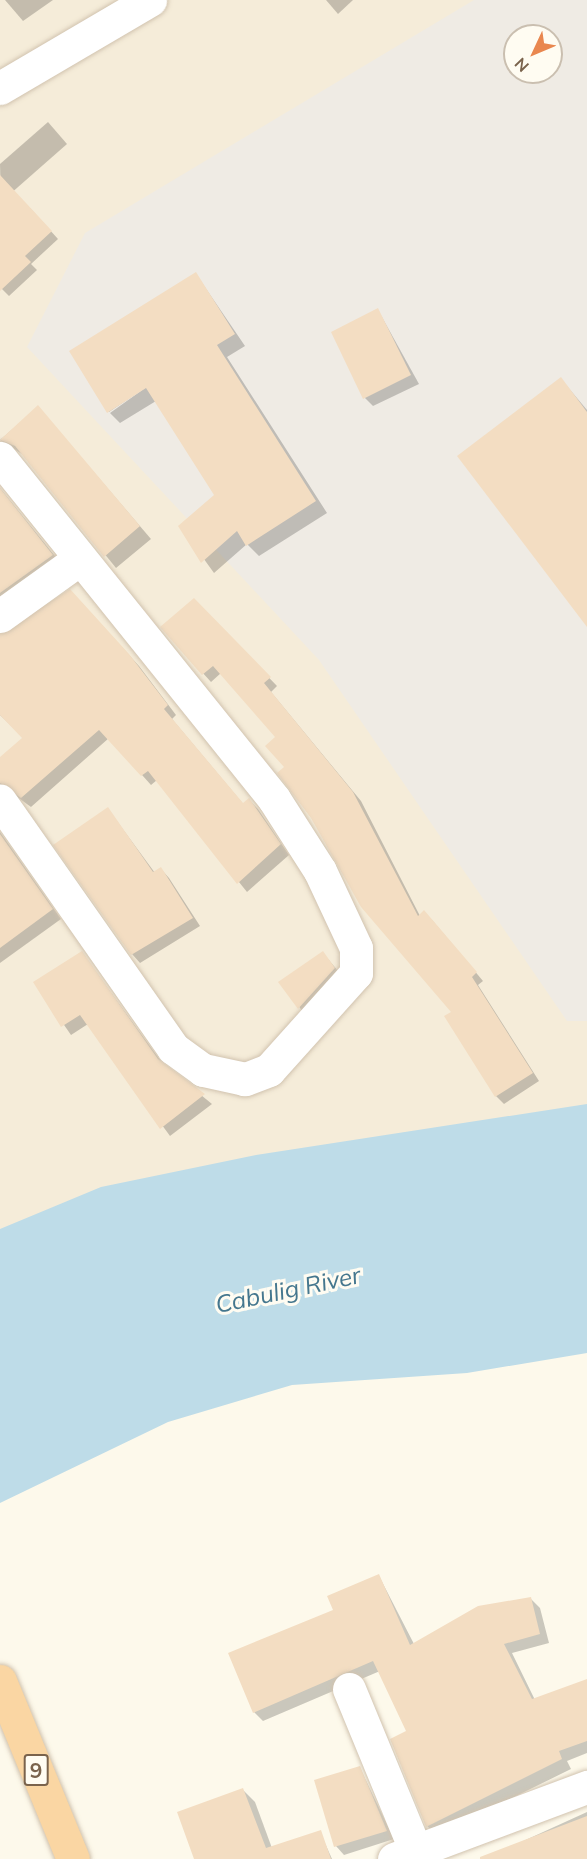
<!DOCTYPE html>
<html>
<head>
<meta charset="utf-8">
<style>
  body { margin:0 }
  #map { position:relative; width:587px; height:1859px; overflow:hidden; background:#fdf9eb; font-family:Mulish,sans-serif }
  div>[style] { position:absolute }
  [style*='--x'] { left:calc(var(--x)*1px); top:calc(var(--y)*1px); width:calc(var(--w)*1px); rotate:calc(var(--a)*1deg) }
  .residential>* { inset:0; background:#f5ecd9 }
  .industrial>* { inset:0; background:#efebe4 }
  .water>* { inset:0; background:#bedce8 }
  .shadow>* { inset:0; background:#0003 }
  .building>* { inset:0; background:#f3ddc2 }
  .roads { filter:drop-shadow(0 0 2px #d1c3af) drop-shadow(0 0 2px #d1c3af) }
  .minor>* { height:33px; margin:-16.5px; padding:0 16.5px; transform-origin:16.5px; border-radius:16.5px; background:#fff }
  .trunk>* { height:33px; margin:-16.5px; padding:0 16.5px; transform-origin:16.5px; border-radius:16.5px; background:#fad6a3 }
  span { translate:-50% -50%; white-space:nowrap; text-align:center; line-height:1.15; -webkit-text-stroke:6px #fffcf2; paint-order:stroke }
  .shield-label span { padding:2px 4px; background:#fffcf2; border:2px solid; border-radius:4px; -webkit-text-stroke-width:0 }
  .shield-label { font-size:21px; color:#7a634c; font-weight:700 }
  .water-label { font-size:24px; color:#45778e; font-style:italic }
  .north { position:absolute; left:503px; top:24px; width:60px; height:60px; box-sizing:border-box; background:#fffcf2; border:2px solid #cabfb0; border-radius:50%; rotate:226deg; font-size:16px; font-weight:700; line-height:24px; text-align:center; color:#7a634c }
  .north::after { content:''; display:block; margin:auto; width:21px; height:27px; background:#e9874f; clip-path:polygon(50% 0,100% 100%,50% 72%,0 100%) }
</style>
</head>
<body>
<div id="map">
  <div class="residential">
    <i style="clip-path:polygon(evenodd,0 0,587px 0,587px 1172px,0 1286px,0 0,515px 36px,551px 36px,551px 72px,515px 72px,515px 36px)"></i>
  </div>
  <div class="industrial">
    <i style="clip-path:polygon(evenodd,474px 0,587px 0,587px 1021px,567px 1021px,319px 660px,27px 347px,85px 233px,474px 0,515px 36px,551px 36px,551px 72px,515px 72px,515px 36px)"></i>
  </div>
  <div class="water">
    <i style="clip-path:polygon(587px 1104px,587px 1353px,467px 1373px,292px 1385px,168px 1422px,0 1503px,0 1229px,101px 1187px,256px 1155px)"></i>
  </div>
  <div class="shadow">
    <i style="clip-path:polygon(5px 0,53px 0,23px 21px)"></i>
    <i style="clip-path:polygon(326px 0,353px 0,338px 14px)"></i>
    <i style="clip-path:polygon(48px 122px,67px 144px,1px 202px,0 164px)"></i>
    <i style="clip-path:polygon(30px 208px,58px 239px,31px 264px,37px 270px,9px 296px,0 287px,0 222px)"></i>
    <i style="clip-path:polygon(196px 274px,245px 346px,227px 357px,327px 513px,259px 556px,247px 544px,214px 573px,180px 526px,216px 495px,156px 401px,120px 423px,110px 413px,152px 383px,109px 412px,71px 352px)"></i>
    <i style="clip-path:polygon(378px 310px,419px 384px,373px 406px,365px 398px)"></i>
    <i style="clip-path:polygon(561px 379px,587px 410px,587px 625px)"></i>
    <i style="clip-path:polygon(38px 407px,151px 539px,116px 568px,25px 456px,0 440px)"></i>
    <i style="clip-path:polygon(0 488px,63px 566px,0 612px)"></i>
    <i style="clip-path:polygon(79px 600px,139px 666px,176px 715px,172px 719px,244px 805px,249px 800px,258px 809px,289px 855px,247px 892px,157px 780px,151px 785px,109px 738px,31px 807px,9px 791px,0 797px,0 759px,24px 738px,0 715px,0 677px)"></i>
    <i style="clip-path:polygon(194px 600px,277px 686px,271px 692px,361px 801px,420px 916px,432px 920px,483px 981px,478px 985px,539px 1081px,504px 1104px,496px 1096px,453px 1012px,286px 767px,277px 737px,221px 673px,211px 682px,162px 628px)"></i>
    <i style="clip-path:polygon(108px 809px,155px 873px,161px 869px,169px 878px,200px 926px,140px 963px,132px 954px)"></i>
    <i style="clip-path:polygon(0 832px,61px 919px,0 963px)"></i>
    <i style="clip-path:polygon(82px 953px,163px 1064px,212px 1104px,170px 1136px,88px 1024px,71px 1035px,35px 983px)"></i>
    <i style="clip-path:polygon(323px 953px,343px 977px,307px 1017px,280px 982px)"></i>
    <i style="clip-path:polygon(379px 1576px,414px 1644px,530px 1598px,540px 1608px,549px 1643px,512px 1653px,535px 1700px,587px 1681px,587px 1753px,567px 1761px,571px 1769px,437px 1835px,427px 1826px,408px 1732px,380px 1671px,263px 1721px,254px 1712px,335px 1611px)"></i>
    <i style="clip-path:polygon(360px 1768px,394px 1839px,344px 1855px,336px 1846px)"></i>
    <i style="clip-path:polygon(243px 1790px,255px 1802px,276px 1859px,195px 1859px)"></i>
    <i style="clip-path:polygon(587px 1812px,587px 1859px,484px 1859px)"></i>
    <i style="clip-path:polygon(320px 1832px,332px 1859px,298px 1859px)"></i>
  </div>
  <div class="building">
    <i style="clip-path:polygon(0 175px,52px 231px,25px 256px,31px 262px,0 291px)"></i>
    <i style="clip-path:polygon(196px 272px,235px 334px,217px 345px,316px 501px,246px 546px,237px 531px,201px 563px,178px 526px,214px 495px,146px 388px,107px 413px,69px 351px)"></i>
    <i style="clip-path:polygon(378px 308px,411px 375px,363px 399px,331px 332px)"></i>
    <i style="clip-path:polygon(561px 377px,587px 412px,587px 627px,457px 456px)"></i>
    <i style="clip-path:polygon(38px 405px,140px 526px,104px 557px,15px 446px,0 440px)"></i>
    <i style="clip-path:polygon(0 488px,53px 555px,0 593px)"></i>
    <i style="clip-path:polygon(70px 589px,129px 654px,168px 705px,164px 709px,243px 803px,249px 798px,281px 844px,237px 884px,148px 771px,141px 776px,99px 730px,21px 798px,0 783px,0 757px,22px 738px,0 715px,0 634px)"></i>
    <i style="clip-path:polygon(194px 598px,271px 677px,264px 683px,353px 792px,418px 916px,424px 910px,477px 972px,472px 977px,533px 1073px,495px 1097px,444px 1016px,451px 1012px,361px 907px,311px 818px,277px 773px,284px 767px,265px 746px,275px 737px,213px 666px,202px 675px,160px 627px)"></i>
    <i style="clip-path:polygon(108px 807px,153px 872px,161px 867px,193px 918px,131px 955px,53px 845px)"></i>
    <i style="clip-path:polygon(0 834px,53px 909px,0 948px)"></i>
    <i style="clip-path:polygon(82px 951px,158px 1059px,205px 1094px,160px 1129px,80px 1015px,61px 1027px,33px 982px)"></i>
    <i style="clip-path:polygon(323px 951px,335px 968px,298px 1009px,278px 982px)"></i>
    <i style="clip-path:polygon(379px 1574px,410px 1645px,478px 1606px,531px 1597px,540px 1634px,504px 1644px,532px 1699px,587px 1679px,587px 1741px,559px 1751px,562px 1759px,426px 1827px,390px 1739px,406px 1731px,373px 1661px,253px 1713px,228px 1653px,333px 1610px,327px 1596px)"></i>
    <i style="clip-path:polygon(360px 1766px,387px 1831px,334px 1847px,314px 1780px)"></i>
    <i style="clip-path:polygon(243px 1788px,266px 1848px,321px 1830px,331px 1859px,194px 1859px,177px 1812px)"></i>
    <i style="clip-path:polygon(587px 1816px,587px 1859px,480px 1859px,480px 1857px)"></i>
  </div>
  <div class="roads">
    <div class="minor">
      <i style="--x:0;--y:88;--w:174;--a:-30.4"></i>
      <i style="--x:0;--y:458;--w:437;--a:51.2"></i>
      <i style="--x:274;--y:799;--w:85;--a:57.4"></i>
      <i style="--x:320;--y:871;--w:85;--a:64.9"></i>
      <i style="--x:356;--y:948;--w:25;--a:90"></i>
      <i style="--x:356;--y:973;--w:130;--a:131.9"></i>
      <i style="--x:269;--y:1070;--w:26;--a:159"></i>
      <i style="--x:245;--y:1079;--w:43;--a:-167.9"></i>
      <i style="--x:203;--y:1070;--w:37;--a:-144"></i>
      <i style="--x:173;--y:1048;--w:302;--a:-125"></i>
      <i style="--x:0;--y:616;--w:96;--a:-35.7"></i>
      <i style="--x:349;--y:1689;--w:184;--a:67.6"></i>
      <i style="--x:394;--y:1859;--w:206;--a:-20.5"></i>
    </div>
    <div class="trunk">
      <i style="--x:0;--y:1681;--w:192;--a:67.7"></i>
    </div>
  </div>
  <div class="shield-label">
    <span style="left:36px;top:1770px">9</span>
  </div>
  <div class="water-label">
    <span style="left:288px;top:1290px;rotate:-12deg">Cabulig River</span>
  </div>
  <div class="north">N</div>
</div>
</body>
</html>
